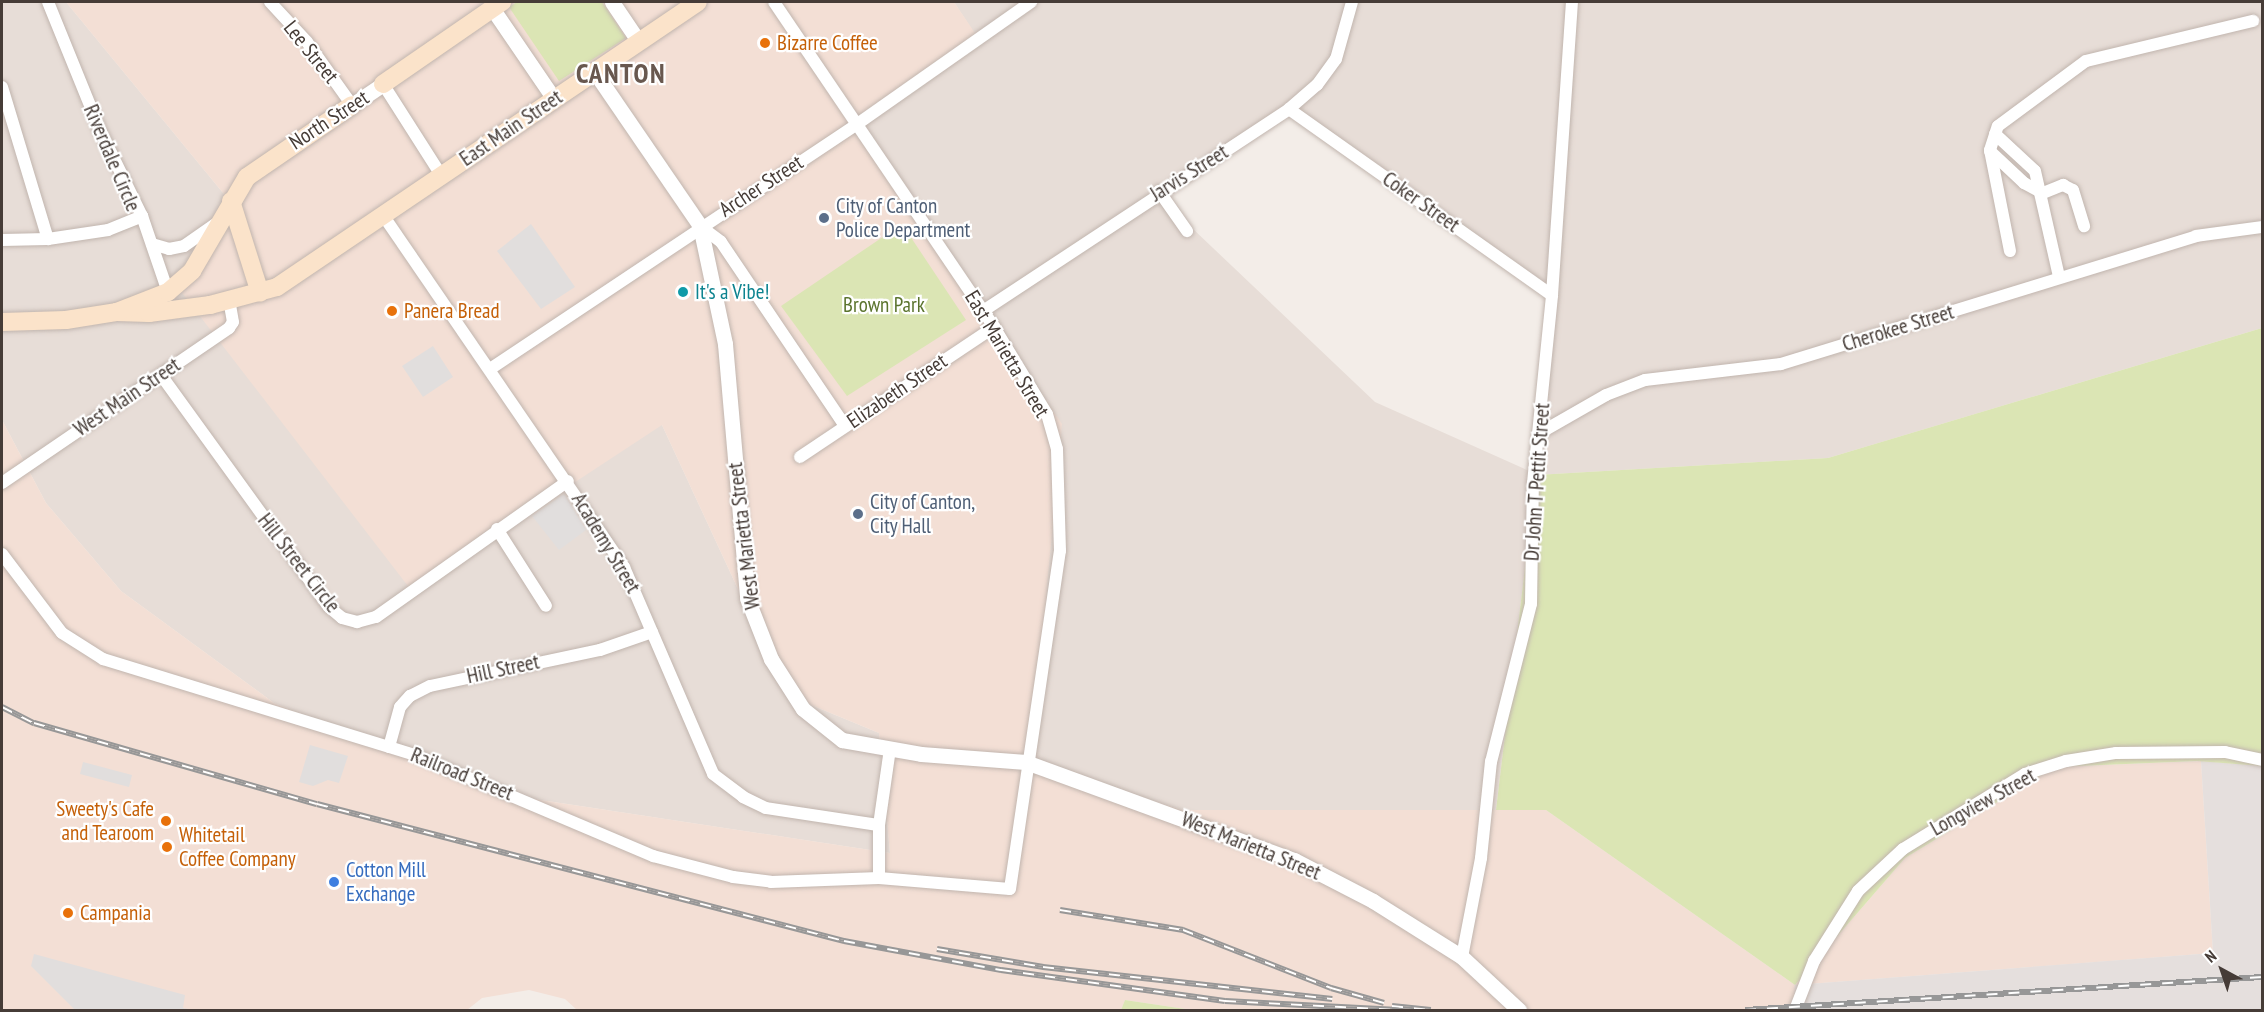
<!DOCTYPE html>
<html>
<head>
<meta charset="utf-8">
<style>
  body { margin:0 }
  #map { position:relative; width:2264px; height:1012px; overflow:hidden; background:#f3ede8; font-family:"PT Sans Narrow",sans-serif }
  div>[style] { position:absolute }
  [style*='--x'] { left:calc(var(--x)*1px); top:calc(var(--y)*1px); width:calc(var(--w)*1px); rotate:calc(var(--a)*1deg) }
  .residential>* { inset:0; background:#e7ddd7 }
  .commercial>* { inset:0; background:#f3dfd5 }
  .industrial>* { inset:0; background:#e5dfdd }
  .green>* { inset:0; background:#dbe5b4 }
  .parking>* { inset:0; background:#e1dedd }
  .roads { filter:drop-shadow(0 0 2px #c1b5ae) drop-shadow(0 0 2px #c1b5ae) }
  .minor>* { height:12px; margin:-6px; padding:0 6px; transform-origin:6px; border-radius:6px; background:#fff }
  .tertiary>* { height:15px; margin:-7.5px; padding:0 7.5px; transform-origin:7.5px; border-radius:7.5px; background:#fff }
  .secondary>* { height:18px; margin:-9px; padding:0 9px; transform-origin:9px; border-radius:9px; background:#fbe3ca }
  .rail>* { height:6px; margin-top:-3px; transform-origin:0; background:repeating-linear-gradient(90deg,#fff 0 11px,#979797 0 22px); box-sizing:border-box; border-block:2px solid #979797 }
  .dots>* { width:16px; height:16px; translate:-50% -50%; box-sizing:border-box; border:3px solid #fff; border-radius:50% }
  span { translate:-50% -50%; white-space:nowrap; text-align:center; line-height:1.15; -webkit-text-stroke:4.5px #fff; paint-order:stroke }
  .food-label { font-size:21px; color:#c56008 }
  .left { translate:0 -50%; text-align:left }
  .right { translate:-100% -50%; text-align:right }
  .street-label { font-size:21px; color:#463c37 }
  .service-label { font-size:21px; color:#4e5e75 }
  .culture-label { font-size:21px; color:#0d838f }
  .park-label { font-size:21px; color:#5b742e }
  .shop-label { font-size:21px; color:#366cbe }
  .district-label { font-size:27px; color:#68584f; font-weight:700; letter-spacing:1.5px }
  .frame { position:absolute; inset:0; border:3px solid #463c37; pointer-events:none }
  .north { position:absolute; left:2192px; top:940px; width:60px; height:60px; -webkit-text-stroke:4px #fff; paint-order:stroke; rotate:320deg; font-size:16px; font-weight:700; line-height:24px; text-align:center; color:#463c37 }
  .north::after { content:''; display:block; margin:auto; width:21px; height:27px; background:#463c37; clip-path:polygon(50% 0,100% 100%,50% 72%,0 100%) }
</style>
</head>
<body>
<div id="map">
  <div class="residential">
    <i style="clip-path:polygon(2px 2px,66px 2px,228px 199px,662px 425px,787px 695px,879px 733px,890px 853px,501px 794px,274px 703px,121px 591px,46px 503px,2px 420px)"></i>
    <i style="clip-path:polygon(evenodd,954px 2px,2262px 2px,2262px 328px,1828px 458px,1536px 475px,1496px 810px,1182px 810px,1031px 761px,855px 118px,976px 36px,954px 2px,1294px 107px,1551px 296px,1536px 474px,1375px 402px,1152px 190px,1294px 107px)"></i>
  </div>
  <div class="commercial">
    <i style="clip-path:polygon(66px 2px,517px 2px,509px 7px,626px 39px,602px 2px,954px 2px,977px 36px,855px 118px,1062px 424px,1031px 761px,1182px 810px,1546px 810px,1795px 985px,1905px 858px,2055px 767px,2201px 761px,2213px 953px,1796px 985px,1793px 1010px,1192px 1010px,1125px 1000px,1121px 1010px,577px 1010px,565px 999px,529px 990px,482px 998px,467px 1010px,2px 1010px,2px 420px,46px 503px,121px 591px,274px 703px,501px 794px,890px 853px,879px 733px,787px 695px,662px 425px,411px 590px,179px 289px,228px 199px)"></i>
  </div>
  <div class="industrial">
    <i style="clip-path:polygon(2201px 761px,2262px 766px,2262px 1010px,1793px 1010px,1795px 985px,2213px 953px)"></i>
  </div>
  <div class="green">
    <i style="clip-path:polygon(517px 2px,602px 2px,626px 38px,559px 81px,509px 7px)"></i>
    <i style="clip-path:polygon(902px 224px,966px 320px,847px 396px,781px 306px)"></i>
    <i style="clip-path:polygon(2262px 328px,2262px 766px,2197px 761px,2055px 767px,1905px 858px,1795px 985px,1546px 810px,1496px 810px,1536px 475px,1828px 458px)"></i>
    <i style="clip-path:polygon(1125px 1000px,1192px 1010px,1121px 1010px)"></i>
  </div>
  <div class="parking">
    <i style="clip-path:polygon(531px 224px,575px 287px,541px 309px,497px 251px)"></i>
    <i style="clip-path:polygon(433px 346px,453px 377px,423px 397px,402px 366px)"></i>
    <i style="clip-path:polygon(564px 494px,586px 530px,559px 550px,532px 516px)"></i>
    <i style="clip-path:polygon(310px 745px,348px 756px,339px 783px,328px 780px,313px 786px,299px 782px)"></i>
    <i style="clip-path:polygon(83px 762px,132px 775px,129px 787px,80px 774px)"></i>
    <i style="clip-path:polygon(34px 954px,185px 995px,183px 1008px,193px 1010px,75px 1010px,31px 966px)"></i>
  </div>
  <div class="roads">
    <div class="minor">
      <i style="--x:48;--y:2;--w:138;--a:67.9"></i>
      <i style="--x:100;--y:130;--w:96;--a:64"></i>
      <i style="--x:142;--y:216;--w:80;--a:71.1"></i>
      <i style="--x:270;--y:2;--w:54;--a:47.2"></i>
      <i style="--x:307;--y:42;--w:77;--a:54.5"></i>
      <i style="--x:383;--y:84;--w:108;--a:57.5"></i>
      <i style="--x:2;--y:87;--w:159;--a:73.2"></i>
      <i style="--x:1289;--y:109;--w:322;--a:35.3"></i>
      <i style="--x:1995;--y:134;--w:54;--a:42.8"></i>
      <i style="--x:2035;--y:171;--w:109;--a:77.2"></i>
      <i style="--x:1990;--y:150;--w:25;--a:-72"></i>
      <i style="--x:1998;--y:126;--w:109;--a:-36.5"></i>
      <i style="--x:2086;--y:61;--w:172;--a:-13.5"></i>
      <i style="--x:1990;--y:150;--w:103;--a:78.8"></i>
      <i style="--x:1990;--y:151;--w:47;--a:43.3"></i>
      <i style="--x:2024;--y:183;--w:21;--a:28"></i>
      <i style="--x:1159;--y:191;--w:49;--a:55"></i>
      <i style="--x:2043;--y:193;--w:22;--a:-22"></i>
      <i style="--x:2063;--y:185;--w:11;--a:27"></i>
      <i style="--x:2073;--y:190;--w:38;--a:73"></i>
      <i style="--x:383;--y:215;--w:427;--a:55.6"></i>
      <i style="--x:624;--y:567;--w:225;--a:66.7"></i>
      <i style="--x:713;--y:774;--w:38;--a:37"></i>
      <i style="--x:743;--y:797;--w:25;--a:26"></i>
      <i style="--x:766;--y:808;--w:114;--a:8.6"></i>
      <i style="--x:700;--y:226;--w:26;--a:37"></i>
      <i style="--x:721;--y:242;--w:222;--a:56"></i>
      <i style="--x:2;--y:240;--w:46;--a:-1.2"></i>
      <i style="--x:48;--y:239;--w:61;--a:-8.5"></i>
      <i style="--x:108;--y:230;--w:37;--a:-22"></i>
      <i style="--x:152;--y:244;--w:18;--a:16"></i>
      <i style="--x:169;--y:249;--w:15;--a:-11"></i>
      <i style="--x:184;--y:246;--w:38;--a:-35"></i>
      <i style="--x:983;--y:311;--w:367;--a:-33.4"></i>
      <i style="--x:1289;--y:109;--w:37;--a:-41"></i>
      <i style="--x:1317;--y:85;--w:32;--a:-54"></i>
      <i style="--x:1336;--y:59;--w:59;--a:-74.3"></i>
      <i style="--x:490;--y:369;--w:440;--a:-33.7"></i>
      <i style="--x:856;--y:125;--w:214;--a:-35.1"></i>
      <i style="--x:161;--y:375;--w:286;--a:54.1"></i>
      <i style="--x:329;--y:607;--w:17;--a:40"></i>
      <i style="--x:342;--y:618;--w:16;--a:15"></i>
      <i style="--x:357;--y:622;--w:20;--a:-15"></i>
      <i style="--x:376;--y:617;--w:235;--a:-35.3"></i>
      <i style="--x:1538;--y:434;--w:78;--a:-29.8"></i>
      <i style="--x:1606;--y:395;--w:42;--a:-21"></i>
      <i style="--x:1645;--y:380;--w:137;--a:-6.7"></i>
      <i style="--x:1781;--y:364;--w:434;--a:-17.1"></i>
      <i style="--x:2196;--y:236;--w:67;--a:-7.8"></i>
      <i style="--x:800;--y:457;--w:234;--a:-33.8"></i>
      <i style="--x:2;--y:483;--w:275;--a:-34.3"></i>
      <i style="--x:229;--y:328;--w:7;--a:-56"></i>
      <i style="--x:233;--y:322;--w:22;--a:-100"></i>
      <i style="--x:497;--y:529;--w:91;--a:57.5"></i>
      <i style="--x:2;--y:554;--w:99;--a:52.8"></i>
      <i style="--x:62;--y:633;--w:49;--a:32.4"></i>
      <i style="--x:103;--y:659;--w:326;--a:17.1"></i>
      <i style="--x:415;--y:755;--w:259;--a:23"></i>
      <i style="--x:653;--y:856;--w:83;--a:14.7"></i>
      <i style="--x:733;--y:877;--w:38;--a:7"></i>
      <i style="--x:771;--y:882;--w:108;--a:-2.1"></i>
      <i style="--x:879;--y:878;--w:131;--a:4.8"></i>
      <i style="--x:1010;--y:889;--w:342;--a:-81.6"></i>
      <i style="--x:1060;--y:551;--w:102;--a:-91.7"></i>
      <i style="--x:1057;--y:449;--w:36;--a:-106"></i>
      <i style="--x:1047;--y:414;--w:102;--a:-121.3"></i>
      <i style="--x:994;--y:327;--w:392;--a:-124.1"></i>
      <i style="--x:389;--y:747;--w:41;--a:-74.6"></i>
      <i style="--x:400;--y:707;--w:15;--a:-48"></i>
      <i style="--x:410;--y:696;--w:22;--a:-27"></i>
      <i style="--x:430;--y:686;--w:174;--a:-12"></i>
      <i style="--x:600;--y:650;--w:55;--a:-19.1"></i>
      <i style="--x:879;--y:878;--w:53;--a:-90"></i>
      <i style="--x:879;--y:825;--w:77;--a:-81.8"></i>
      <i style="--x:1462;--y:957;--w:101;--a:-79.1"></i>
      <i style="--x:1481;--y:858;--w:97;--a:-84.1"></i>
      <i style="--x:1491;--y:762;--w:163;--a:-75.8"></i>
      <i style="--x:1531;--y:604;--w:121;--a:-89.1"></i>
      <i style="--x:1533;--y:483;--w:189;--a:-84.2"></i>
      <i style="--x:1552;--y:295;--w:294;--a:-86.1"></i>
      <i style="--x:1795;--y:1010;--w:53;--a:-68.8"></i>
      <i style="--x:1814;--y:961;--w:83;--a:-57.8"></i>
      <i style="--x:1858;--y:891;--w:62;--a:-43"></i>
      <i style="--x:1903;--y:849;--w:143;--a:-31.6"></i>
      <i style="--x:2025;--y:774;--w:43;--a:-17.6"></i>
      <i style="--x:2066;--y:761;--w:51;--a:-9.1"></i>
      <i style="--x:2116;--y:753;--w:109;--a:-0.5"></i>
      <i style="--x:2225;--y:752;--w:38;--a:12"></i>
    </div>
    <div class="tertiary">
      <i style="--x:612;--y:2;--w:48;--a:56"></i>
      <i style="--x:492;--y:8;--w:110;--a:55.7"></i>
      <i style="--x:594;--y:71;--w:188;--a:55.6"></i>
      <i style="--x:700;--y:226;--w:121;--a:78"></i>
      <i style="--x:725;--y:344;--w:255;--a:85"></i>
      <i style="--x:747;--y:598;--w:66;--a:68.5"></i>
      <i style="--x:771;--y:659;--w:59;--a:57.4"></i>
      <i style="--x:803;--y:709;--w:50;--a:38.5"></i>
      <i style="--x:842;--y:740;--w:80;--a:10"></i>
      <i style="--x:921;--y:754;--w:105;--a:4.4"></i>
      <i style="--x:1026;--y:762;--w:285;--a:20.1"></i>
      <i style="--x:1294;--y:860;--w:89;--a:27.4"></i>
      <i style="--x:1373;--y:901;--w:105;--a:32.2"></i>
      <i style="--x:1462;--y:957;--w:78;--a:42.9"></i>
      <i style="--x:352;--y:105;--w:37;--a:-34"></i>
    </div>
    <div class="secondary">
      <i style="--x:383;--y:84;--w:145;--a:-34.6"></i>
      <i style="--x:231;--y:201;--w:96;--a:72.5"></i>
      <i style="--x:117;--y:312;--w:32;--a:2"></i>
      <i style="--x:149;--y:313;--w:62;--a:-7.5"></i>
      <i style="--x:210;--y:305;--w:69;--a:-15"></i>
      <i style="--x:277;--y:287;--w:508;--a:-34.1"></i>
      <i style="--x:2;--y:322;--w:64;--a:-1.8"></i>
      <i style="--x:66;--y:320;--w:52;--a:-8.9"></i>
      <i style="--x:117;--y:312;--w:55;--a:-21.4"></i>
      <i style="--x:168;--y:292;--w:32;--a:-41"></i>
      <i style="--x:192;--y:271;--w:109;--a:-59.7"></i>
      <i style="--x:247;--y:177;--w:127;--a:-34.4"></i>
    </div>
  </div>
  <div class="rail">
    <i style="--x:2;--y:707;--w:36;--a:27"></i>
    <i style="--x:34;--y:723;--w:294;--a:16"></i>
    <i style="--x:317;--y:804;--w:545;--a:14.57"></i>
    <i style="--x:844;--y:941;--w:160;--a:10.5"></i>
    <i style="--x:1001;--y:970;--w:226;--a:7.9"></i>
    <i style="--x:1225;--y:1001;--w:174;--a:3"></i>
    <i style="--x:1060;--y:910;--w:125;--a:9.2"></i>
    <i style="--x:1183;--y:930;--w:159;--a:21.4"></i>
    <i style="--x:1331;--y:988;--w:55;--a:15.8"></i>
    <i style="--x:937;--y:949;--w:108;--a:9.6"></i>
    <i style="--x:1043;--y:967;--w:291;--a:6.3"></i>
    <i style="--x:1392;--y:1006;--w:39;--a:6"></i>
    <i style="--x:1745;--y:1010;--w:518;--a:-3.65"></i>
  </div>
  <div class="dots">
    <i style="left:765px;top:43px;background:#e8710a"></i>
    <i style="left:824px;top:218px;background:#5c6f8a"></i>
    <i style="left:683px;top:292px;background:#0f9aa8"></i>
    <i style="left:392px;top:311px;background:#e8710a"></i>
    <i style="left:858px;top:514px;background:#5c6f8a"></i>
    <i style="left:166px;top:821px;background:#e8710a"></i>
    <i style="left:167px;top:847px;background:#e8710a"></i>
    <i style="left:334px;top:882px;background:#3f7fe0"></i>
    <i style="left:68px;top:913px;background:#e8710a"></i>
  </div>
  <div class="food-label">
    <span class="left" style="left:777px;top:43px">Bizarre Coffee</span>
    <span class="left" style="left:404px;top:311px">Panera Bread</span>
    <span class="right" style="left:154px;top:821px">Sweety's Cafe<br>and Tearoom</span>
    <span class="left" style="left:179px;top:847px">Whitetail<br>Coffee Company</span>
    <span class="left" style="left:80px;top:913px">Campania</span>
  </div>
  <div class="street-label">
    <span style="left:311px;top:52px;rotate:51deg">Lee Street</span>
    <span style="left:329px;top:120px;rotate:-33deg">North Street</span>
    <span style="left:511px;top:128px;rotate:-34deg">East Main Street</span>
    <span style="left:112px;top:158px;rotate:67deg">Riverdale Circle</span>
    <span style="left:1189px;top:173px;rotate:-32deg">Jarvis Street</span>
    <span style="left:761px;top:186px;rotate:-33deg">Archer Street</span>
    <span style="left:1421px;top:202px;rotate:35deg">Coker Street</span>
    <span style="left:1898px;top:328px;rotate:-17deg">Cherokee Street</span>
    <span style="left:1007px;top:354px;rotate:59deg">East Marietta Street</span>
    <span style="left:897px;top:391px;rotate:-34deg">Elizabeth Street</span>
    <span style="left:127px;top:397px;rotate:-34deg">West Main Street</span>
    <span style="left:1537px;top:482px;rotate:-86deg">Dr John T Pettit Street</span>
    <span style="left:744px;top:536px;rotate:-97deg">West Marietta Street</span>
    <span style="left:606px;top:543px;rotate:59deg">Academy Street</span>
    <span style="left:299px;top:563px;rotate:52deg">Hill Street Circle</span>
    <span style="left:503px;top:669px;rotate:-12deg">Hill Street</span>
    <span style="left:462px;top:774px;rotate:22deg">Railroad Street</span>
    <span style="left:1983px;top:802px;rotate:-29deg">Longview Street</span>
    <span style="left:1251px;top:846px;rotate:22deg">West Marietta Street</span>
  </div>
  <div class="service-label">
    <span class="left" style="left:836px;top:218px">City of Canton<br>Police Department</span>
    <span class="left" style="left:870px;top:514px">City of Canton,<br>City Hall</span>
  </div>
  <div class="culture-label">
    <span class="left" style="left:695px;top:292px">It's a Vibe!</span>
  </div>
  <div class="park-label">
    <span style="left:884px;top:305px">Brown Park</span>
  </div>
  <div class="shop-label">
    <span class="left" style="left:346px;top:882px">Cotton Mill<br>Exchange</span>
  </div>
  <div class="district-label">
    <span style="left:621px;top:74px">CANTON</span>
  </div>
  <div class="frame"></div>
  <div class="north">N</div>
</div>
</body>
</html>
